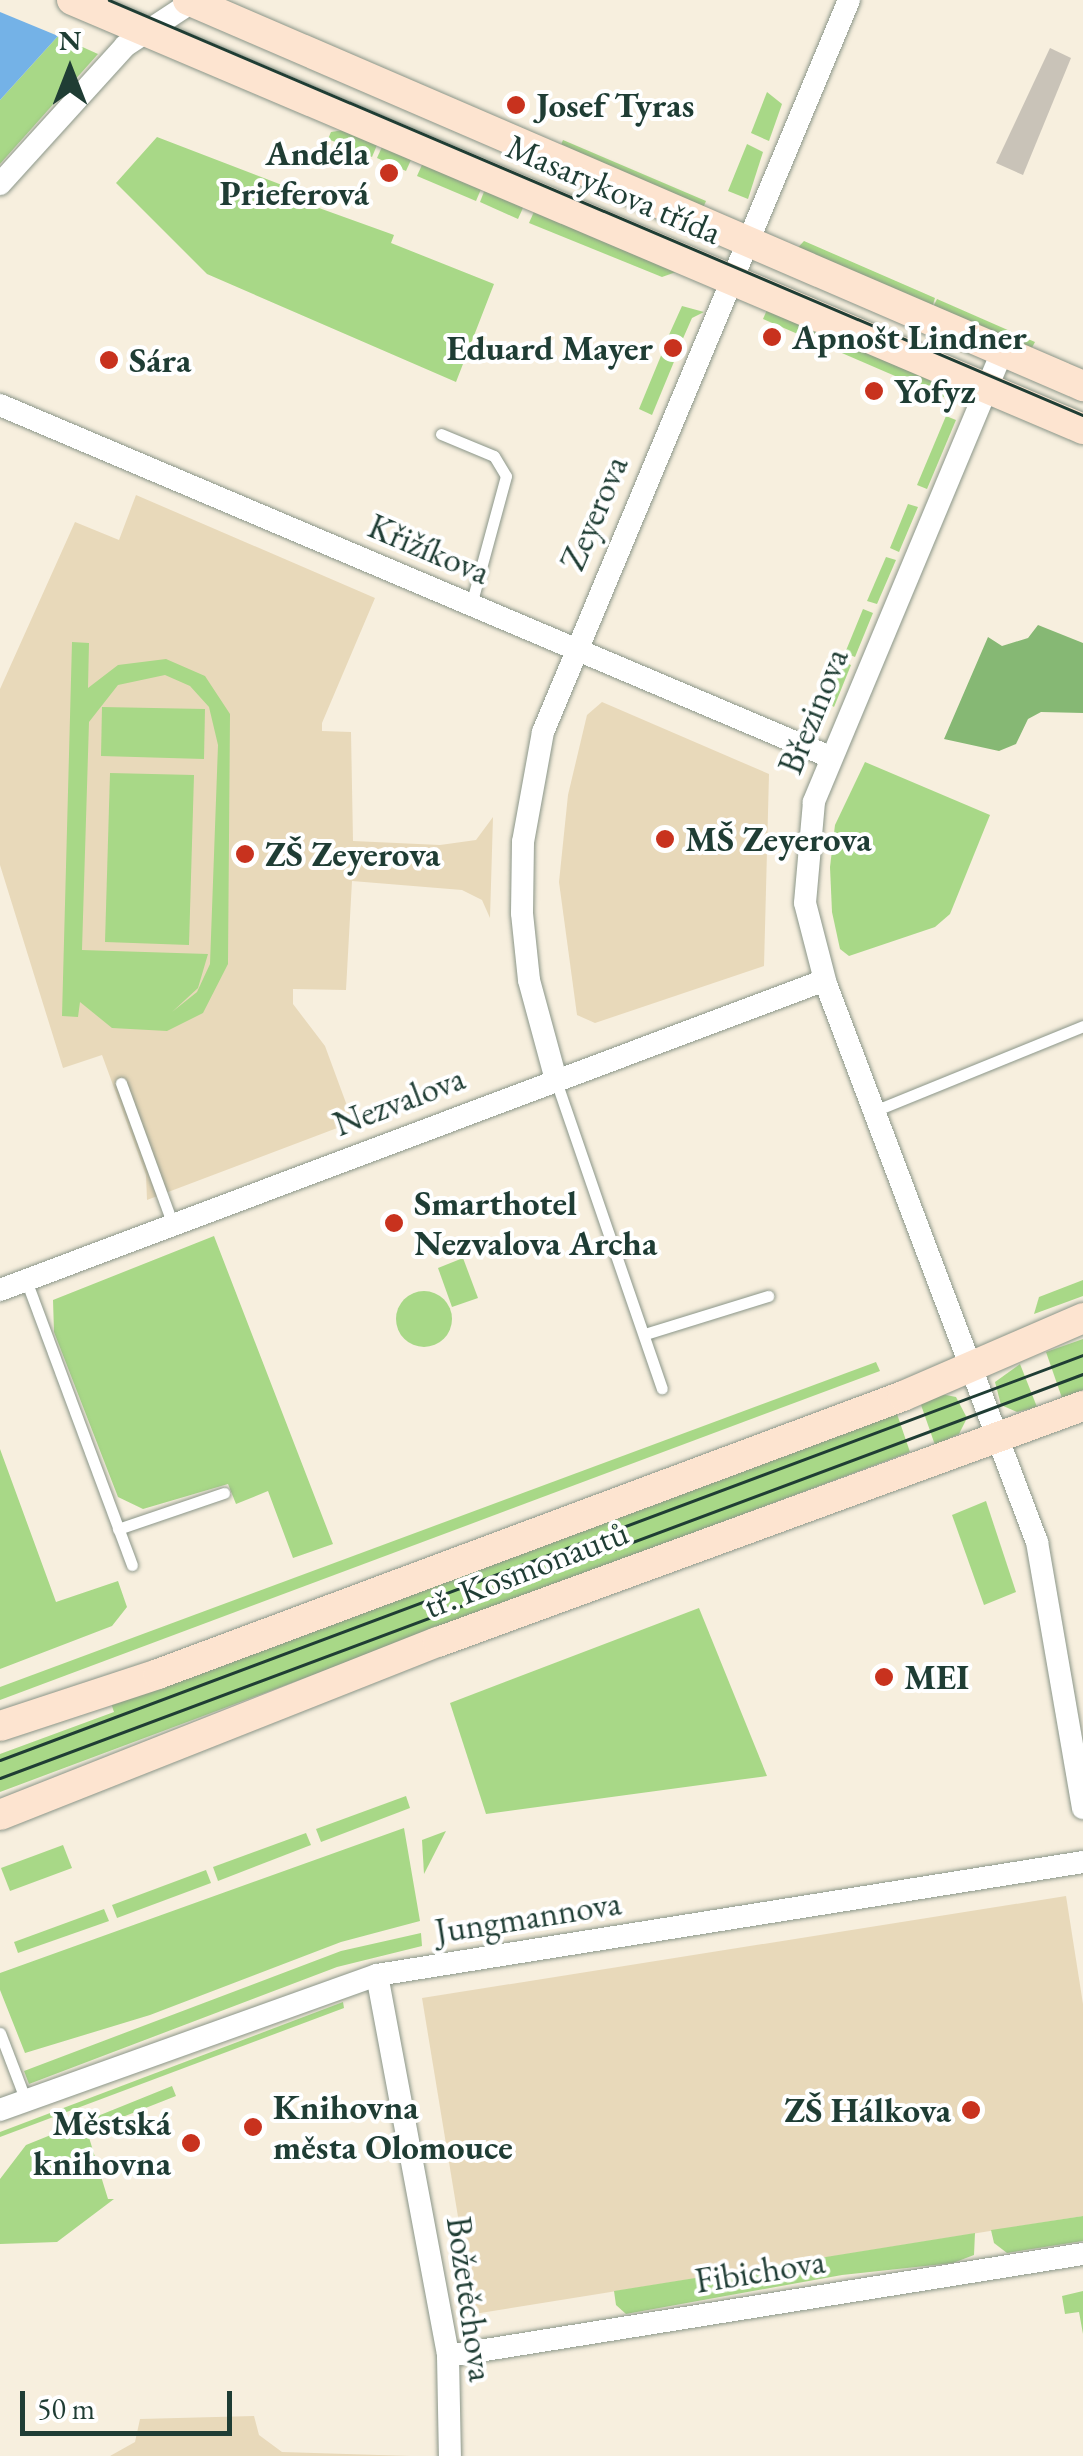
<!DOCTYPE html>
<html>
<head>
<meta charset="utf-8">
<style>
  body { margin:0 }
  #map { position:relative; width:1083px; height:2456px; overflow:hidden; background:#f7efde; font-family:"EB Garamond",serif }
  div>[style] { position:absolute }
  [style*='--x'] { left:calc(var(--x)*1px); top:calc(var(--y)*1px); width:calc(var(--w)*1px); rotate:calc(var(--a)*1deg) }
  .built>* { inset:0; background:#e8d9ba }
  .industrial>* { inset:0; background:#c9c3b8 }
  .green>* { inset:0; background:#a8d887 }
  .round { border-radius:50% }
  .forest>* { inset:0; background:#86b874 }
  .water>* { inset:0; background:#74b2e7 }
  .pier>* { inset:0; background:#f7efde }
  .roads { filter:drop-shadow(0 0 2px #8b9689) drop-shadow(0 0 2px #8b9689) }
  .lane>* { height:11px; margin:-5.5px; padding:0 5.5px; transform-origin:5.5px; border-radius:5.5px; background:#fff }
  .street>* { height:22px; margin:-11px; padding:0 11px; transform-origin:11px; border-radius:11px; background:#fff }
  .secondary>* { height:30px; margin:-15px; padding:0 15px; transform-origin:15px; border-radius:15px; background:#fde4d0 }
  .tram>* { height:2.5px; margin:-1.25px; padding:0 1.25px; transform-origin:1.25px; border-radius:1.25px; background:#1f3d34 }
  .dots>* { width:28px; height:28px; translate:-50% -50%; box-sizing:border-box; border:5px solid #fff; border-radius:50% }
  span { translate:-50% -50%; white-space:nowrap; text-align:center; line-height:1.15; -webkit-text-stroke:8px #fff; paint-order:stroke }
  .poi-label { font-size:35px; color:#1f3d34; font-weight:700 }
  .left { translate:0 -50%; text-align:left }
  .right { translate:-100% -50%; text-align:right }
  .street-label { font-size:35px; color:#1f3d34 }
  .north { position:absolute; left:20px; top:20px; width:100px; height:100px; -webkit-text-stroke:8px #fff; paint-order:stroke; rotate:0deg; font-size:28px; font-weight:700; line-height:40px; text-align:center; color:#1f3d34 }
  .north::after { content:''; display:block; margin:auto; width:35px; height:45px; background:#1f3d34; clip-path:polygon(50% 0,100% 100%,50% 72%,0 100%) }
  .scale { position:absolute; left:20px; top:2391px; width:212px; height:45px; box-sizing:border-box; border:5px solid #1f3d34; border-top:0; padding-left:12px; font-size:30px; line-height:35px; white-space:nowrap; color:#1f3d34; -webkit-text-stroke:8px #fff; paint-order:stroke }
</style>
</head>
<body>
<div id="map">
  <div class="built">
    <i style="clip-path:polygon(136px 495px,375px 598px,322px 723px,322px 731px,351px 732px,353px 841px,440px 845px,476px 840px,493px 817px,490px 918px,482px 900px,462px 890px,352px 881px,346px 990px,293px 989px,293px 1004px,325px 1046px,353px 1122px,147px 1200px,146px 1175px,102px 1055px,63px 1068px,0 865px,0 689px,75px 522px,119px 540px)"></i>
    <i style="clip-path:polygon(602px 702px,769px 774px,764px 966px,595px 1023px,577px 1015px,559px 882px,568px 795px,587px 715px)"></i>
    <i style="clip-path:polygon(1066px 1896px,1083px 2004px,1083px 2216px,474px 2314px,422px 1998px)"></i>
    <i style="clip-path:polygon(254px 2416px,259px 2435px,282px 2452px,411px 2456px,110px 2456px,135px 2442px,140px 2419px)"></i>
  </div>
  <div class="industrial">
    <i style="clip-path:polygon(1050px 48px,1071px 58px,1023px 175px,996px 163px)"></i>
  </div>
  <div class="green">
    <i style="clip-path:polygon(58px 36px,98px 54px,0 164px,0 100px)"></i>
    <i style="clip-path:polygon(767px 92px,782px 104px,769px 141px,751px 133px)"></i>
    <i style="clip-path:polygon(356px 128px,380px 138px,372px 157px,328px 139px,331px 132px)"></i>
    <i style="clip-path:polygon(157px 137px,308px 195px,319px 208px,394px 235px,391px 243px,494px 284px,456px 382px,207px 274px,116px 183px)"></i>
    <i style="clip-path:polygon(385px 140px,414px 153px,406px 171px,377px 158px)"></i>
    <i style="clip-path:polygon(563px 140px,706px 201px,700px 215px,557px 154px)"></i>
    <i style="clip-path:polygon(747px 144px,763px 152px,748px 199px,728px 191px)"></i>
    <i style="clip-path:polygon(425px 158px,484px 182px,476px 201px,417px 176px)"></i>
    <i style="clip-path:polygon(487px 184px,526px 201px,518px 219px,480px 202px)"></i>
    <i style="clip-path:polygon(537px 205px,676px 272px,662px 277px,529px 223px)"></i>
    <i style="clip-path:polygon(804px 241px,935px 298px,931px 311px,937px 299px,1035px 342px,1028px 355px,792px 254px)"></i>
    <i style="clip-path:polygon(770px 303px,962px 394px,960px 404px,763px 319px)"></i>
    <i style="clip-path:polygon(682px 306px,704px 312px,692px 318px,681px 343px,668px 337px)"></i>
    <i style="clip-path:polygon(665px 346px,678px 352px,652px 415px,639px 409px)"></i>
    <i style="clip-path:polygon(946px 416px,956px 420px,927px 489px,917px 485px)"></i>
    <i style="clip-path:polygon(908px 504px,918px 507px,899px 552px,890px 548px)"></i>
    <i style="clip-path:polygon(886px 557px,896px 560px,877px 604px,867px 601px)"></i>
    <i style="clip-path:polygon(863px 609px,873px 613px,855px 657px,845px 653px)"></i>
    <i style="clip-path:polygon(evenodd,72px 642px,89px 643px,88px 688px,118px 665px,166px 659px,205px 676px,230px 714px,228px 964px,203px 1013px,167px 1031px,112px 1028px,80px 1002px,78px 1017px,62px 1016px,72px 642px,165px 675px,190px 686px,209px 707px,218px 745px,210px 964px,197px 992px,172px 1012px,198px 988px,208px 954px,82px 950px,89px 722px,118px 685px,165px 675px)"></i>
    <i style="clip-path:polygon(841px 661px,851px 665px,834px 707px,825px 701px)"></i>
    <i style="clip-path:polygon(102px 707px,205px 709px,204px 759px,101px 756px)"></i>
    <i style="clip-path:polygon(865px 762px,990px 815px,950px 914px,935px 927px,849px 956px,840px 949px,832px 912px,830px 867px,835px 825px)"></i>
    <i style="clip-path:polygon(110px 773px,194px 775px,189px 945px,105px 942px)"></i>
    <i style="clip-path:polygon(214px 1236px,333px 1544px,293px 1558px,268px 1491px,236px 1504px,228px 1484px,143px 1509px,118px 1497px,54px 1332px,53px 1300px)"></i>
    <i style="clip-path:polygon(463px 1258px,478px 1298px,452px 1307px,438px 1268px)"></i>
    <i style="clip-path:polygon(1083px 1280px,1083px 1296px,1034px 1314px,1039px 1297px)"></i>
    <i class="round" style="left:396px;top:1291px;width:56px;height:56px"></i>
    <i style="clip-path:polygon(1083px 1339px,1083px 1390px,1062px 1398px,1046px 1352px)"></i>
    <i style="clip-path:polygon(876px 1362px,880px 1371px,0 1700px,0 1687px)"></i>
    <i style="clip-path:polygon(1020px 1364px,1037px 1407px,1017px 1412px,1001px 1405px,995px 1382px)"></i>
    <i style="clip-path:polygon(941px 1394px,956px 1397px,967px 1418px,959px 1434px,935px 1445px,920px 1402px)"></i>
    <i style="clip-path:polygon(896px 1411px,910px 1452px,0 1792px,0 1754px,114px 1712px,111px 1703px)"></i>
    <i style="clip-path:polygon(0 1449px,56px 1602px,118px 1581px,127px 1607px,112px 1626px,0 1669px)"></i>
    <i style="clip-path:polygon(986px 1501px,1016px 1592px,984px 1605px,952px 1515px)"></i>
    <i style="clip-path:polygon(699px 1608px,767px 1776px,486px 1814px,450px 1703px)"></i>
    <i style="clip-path:polygon(406px 1796px,410px 1808px,321px 1842px,316px 1829px)"></i>
    <i style="clip-path:polygon(404px 1828px,420px 1921px,341px 1942px,150px 2015px,25px 2053px,0 1990px,0 1973px)"></i>
    <i style="clip-path:polygon(446px 1831px,424px 1874px,422px 1840px)"></i>
    <i style="clip-path:polygon(306px 1833px,311px 1845px,218px 1881px,213px 1867px)"></i>
    <i style="clip-path:polygon(63px 1845px,72px 1868px,10px 1891px,1px 1868px)"></i>
    <i style="clip-path:polygon(206px 1870px,211px 1883px,117px 1918px,112px 1905px)"></i>
    <i style="clip-path:polygon(104px 1909px,109px 1921px,18px 1953px,14px 1942px)"></i>
    <i style="clip-path:polygon(421px 1933px,422px 1946px,337px 1967px,29px 2084px,24px 2071px,341px 1951px)"></i>
    <i style="clip-path:polygon(343px 2002px,344px 2008px,0 2137px,0 2132px)"></i>
    <i style="clip-path:polygon(172px 2086px,176px 2096px,87px 2131px,108px 2199px,114px 2199px,57px 2242px,0 2244px,0 2179px,26px 2145px)"></i>
    <i style="clip-path:polygon(1083px 2216px,1083px 2241px,1007px 2253px,994px 2243px,991px 2230px)"></i>
    <i style="clip-path:polygon(975px 2233px,974px 2255px,953px 2263px,842px 2275px,626px 2314px,616px 2305px,614px 2291px)"></i>
    <i style="clip-path:polygon(1083px 2291px,1083px 2334px,1079px 2312px,1065px 2314px,1062px 2296px)"></i>
  </div>
  <div class="forest">
    <i style="clip-path:polygon(1038px 625px,1083px 643px,1083px 713px,1041px 712px,1028px 719px,1016px 744px,999px 751px,944px 739px,988px 637px,1002px 646px,1028px 638px)"></i>
  </div>
  <div class="water">
    <i style="clip-path:polygon(90px 0,58px 36px,0 100px,0 2px)"></i>
  </div>
  <div class="pier">
    <i style="clip-path:polygon(0 0,95px 0,63px 38px,0 12px)"></i>
  </div>
  <div class="roads">
    <div class="lane">
      <i style="--x:441;--y:434;--w:57;--a:22.5"></i>
      <i style="--x:494;--y:456;--w:23;--a:59"></i>
      <i style="--x:506;--y:476;--w:134;--a:105.2"></i>
      <i style="--x:556;--y:1081;--w:325;--a:71"></i>
      <i style="--x:121;--y:1083;--w:151;--a:69.9"></i>
      <i style="--x:874;--y:1111;--w:226;--a:-22.1"></i>
      <i style="--x:26;--y:1280;--w:304;--a:69.6"></i>
      <i style="--x:645;--y:1334;--w:129;--a:-17.2"></i>
      <i style="--x:118;--y:1529;--w:112;--a:-18.8"></i>
      <i style="--x:0;--y:2033;--w:73;--a:69.1"></i>
    </div>
    <div class="street">
      <i style="--x:0;--y:184;--w:186;--a:-47.8"></i>
      <i style="--x:125;--y:46;--w:84;--a:-33.3"></i>
      <i style="--x:1002;--y:352;--w:488;--a:112.7"></i>
      <i style="--x:814;--y:802;--w:101;--a:95.1"></i>
      <i style="--x:805;--y:903;--w:84;--a:75.5"></i>
      <i style="--x:826;--y:984;--w:597;--a:69.29"></i>
      <i style="--x:1037;--y:1542;--w:270;--a:80.2"></i>
      <i style="--x:0;--y:405;--w:902;--a:22.98"></i>
      <i style="--x:555;--y:1076;--w:99;--a:-105.2"></i>
      <i style="--x:529;--y:980;--w:67;--a:-96"></i>
      <i style="--x:522;--y:913;--w:71;--a:-89.2"></i>
      <i style="--x:523;--y:842;--w:112;--a:-79.7"></i>
      <i style="--x:543;--y:732;--w:793;--a:-67.31"></i>
      <i style="--x:0;--y:1290;--w:881;--a:-20.59"></i>
      <i style="--x:377;--y:1975;--w:388;--a:79.4"></i>
      <i style="--x:448;--y:2356;--w:100;--a:88.9"></i>
      <i style="--x:0;--y:2110;--w:400;--a:-19.7"></i>
      <i style="--x:377;--y:1975;--w:715;--a:-9.09"></i>
      <i style="--x:448;--y:2356;--w:643;--a:-9.13"></i>
    </div>
    <div class="secondary">
      <i style="--x:72;--y:0;--w:1098;--a:22.99"></i>
      <i style="--x:188;--y:0;--w:975;--a:23.33"></i>
      <i style="--x:0;--y:1726;--w:166;--a:-18.2"></i>
      <i style="--x:158;--y:1674;--w:795;--a:-20.46"></i>
      <i style="--x:903;--y:1396;--w:196;--a:-23.4"></i>
      <i style="--x:0;--y:1815;--w:471;--a:-21.6"></i>
      <i style="--x:438;--y:1642;--w:687;--a:-20.1"></i>
    </div>
  </div>
  <div class="tram">
    <i style="--x:109;--y:0;--w:1059;--a:23.08"></i>
    <i style="--x:0;--y:1760;--w:1156;--a:-20.5"></i>
    <i style="--x:0;--y:1778;--w:1156;--a:-20.46"></i>
  </div>
  <div class="dots">
    <i style="left:516px;top:105px;background:#c8321e"></i>
    <i style="left:389px;top:173px;background:#c8321e"></i>
    <i style="left:772px;top:337px;background:#c8321e"></i>
    <i style="left:673px;top:348px;background:#c8321e"></i>
    <i style="left:109px;top:360px;background:#c8321e"></i>
    <i style="left:874px;top:391px;background:#c8321e"></i>
    <i style="left:665px;top:839px;background:#c8321e"></i>
    <i style="left:245px;top:854px;background:#c8321e"></i>
    <i style="left:394px;top:1223px;background:#c8321e"></i>
    <i style="left:884px;top:1677px;background:#c8321e"></i>
    <i style="left:971px;top:2110px;background:#c8321e"></i>
    <i style="left:253px;top:2127px;background:#c8321e"></i>
    <i style="left:191px;top:2143px;background:#c8321e"></i>
  </div>
  <div class="poi-label">
    <span class="left" style="left:536px;top:105px">Josef Tyras</span>
    <span class="right" style="left:369px;top:173px">Andéla<br>Prieferová</span>
    <span class="left" style="left:792px;top:337px">Apnošt Lindner</span>
    <span class="right" style="left:653px;top:348px">Eduard Mayer</span>
    <span class="left" style="left:129px;top:360px">Sára</span>
    <span class="left" style="left:894px;top:391px">Yofyz</span>
    <span class="left" style="left:685px;top:839px">MŠ Zeyerova</span>
    <span class="left" style="left:265px;top:854px">ZŠ Zeyerova</span>
    <span class="left" style="left:414px;top:1223px">Smarthotel<br>Nezvalova Archa</span>
    <span class="left" style="left:904px;top:1677px">MEI</span>
    <span class="left" style="left:273px;top:2127px">Knihovna<br>města Olomouce</span>
    <span class="right" style="left:951px;top:2110px">ZŠ Hálkova</span>
    <span class="right" style="left:171px;top:2143px">Městská<br>knihovna</span>
  </div>
  <div class="street-label">
    <span style="left:614px;top:189px;rotate:23deg">Masarykova třída</span>
    <span style="left:594px;top:513px;rotate:-67deg">Zeyerova</span>
    <span style="left:429px;top:549px;rotate:23deg">Křižíkova</span>
    <span style="left:813px;top:711px;rotate:-68deg">Březinova</span>
    <span style="left:399px;top:1101px;rotate:-21deg">Nezvalova</span>
    <span style="left:526px;top:1569px;rotate:-21deg">tř. Kosmonautů</span>
    <span style="left:528px;top:1917px;rotate:-9deg">Jungmannova</span>
    <span style="left:760px;top:2271px;rotate:-9deg">Fibichova</span>
    <span style="left:470px;top:2299px;rotate:82deg">Božetěchova</span>
  </div>
  <div class="north">N</div>
  <div class="scale">50 m</div>
</div>
</body>
</html>
